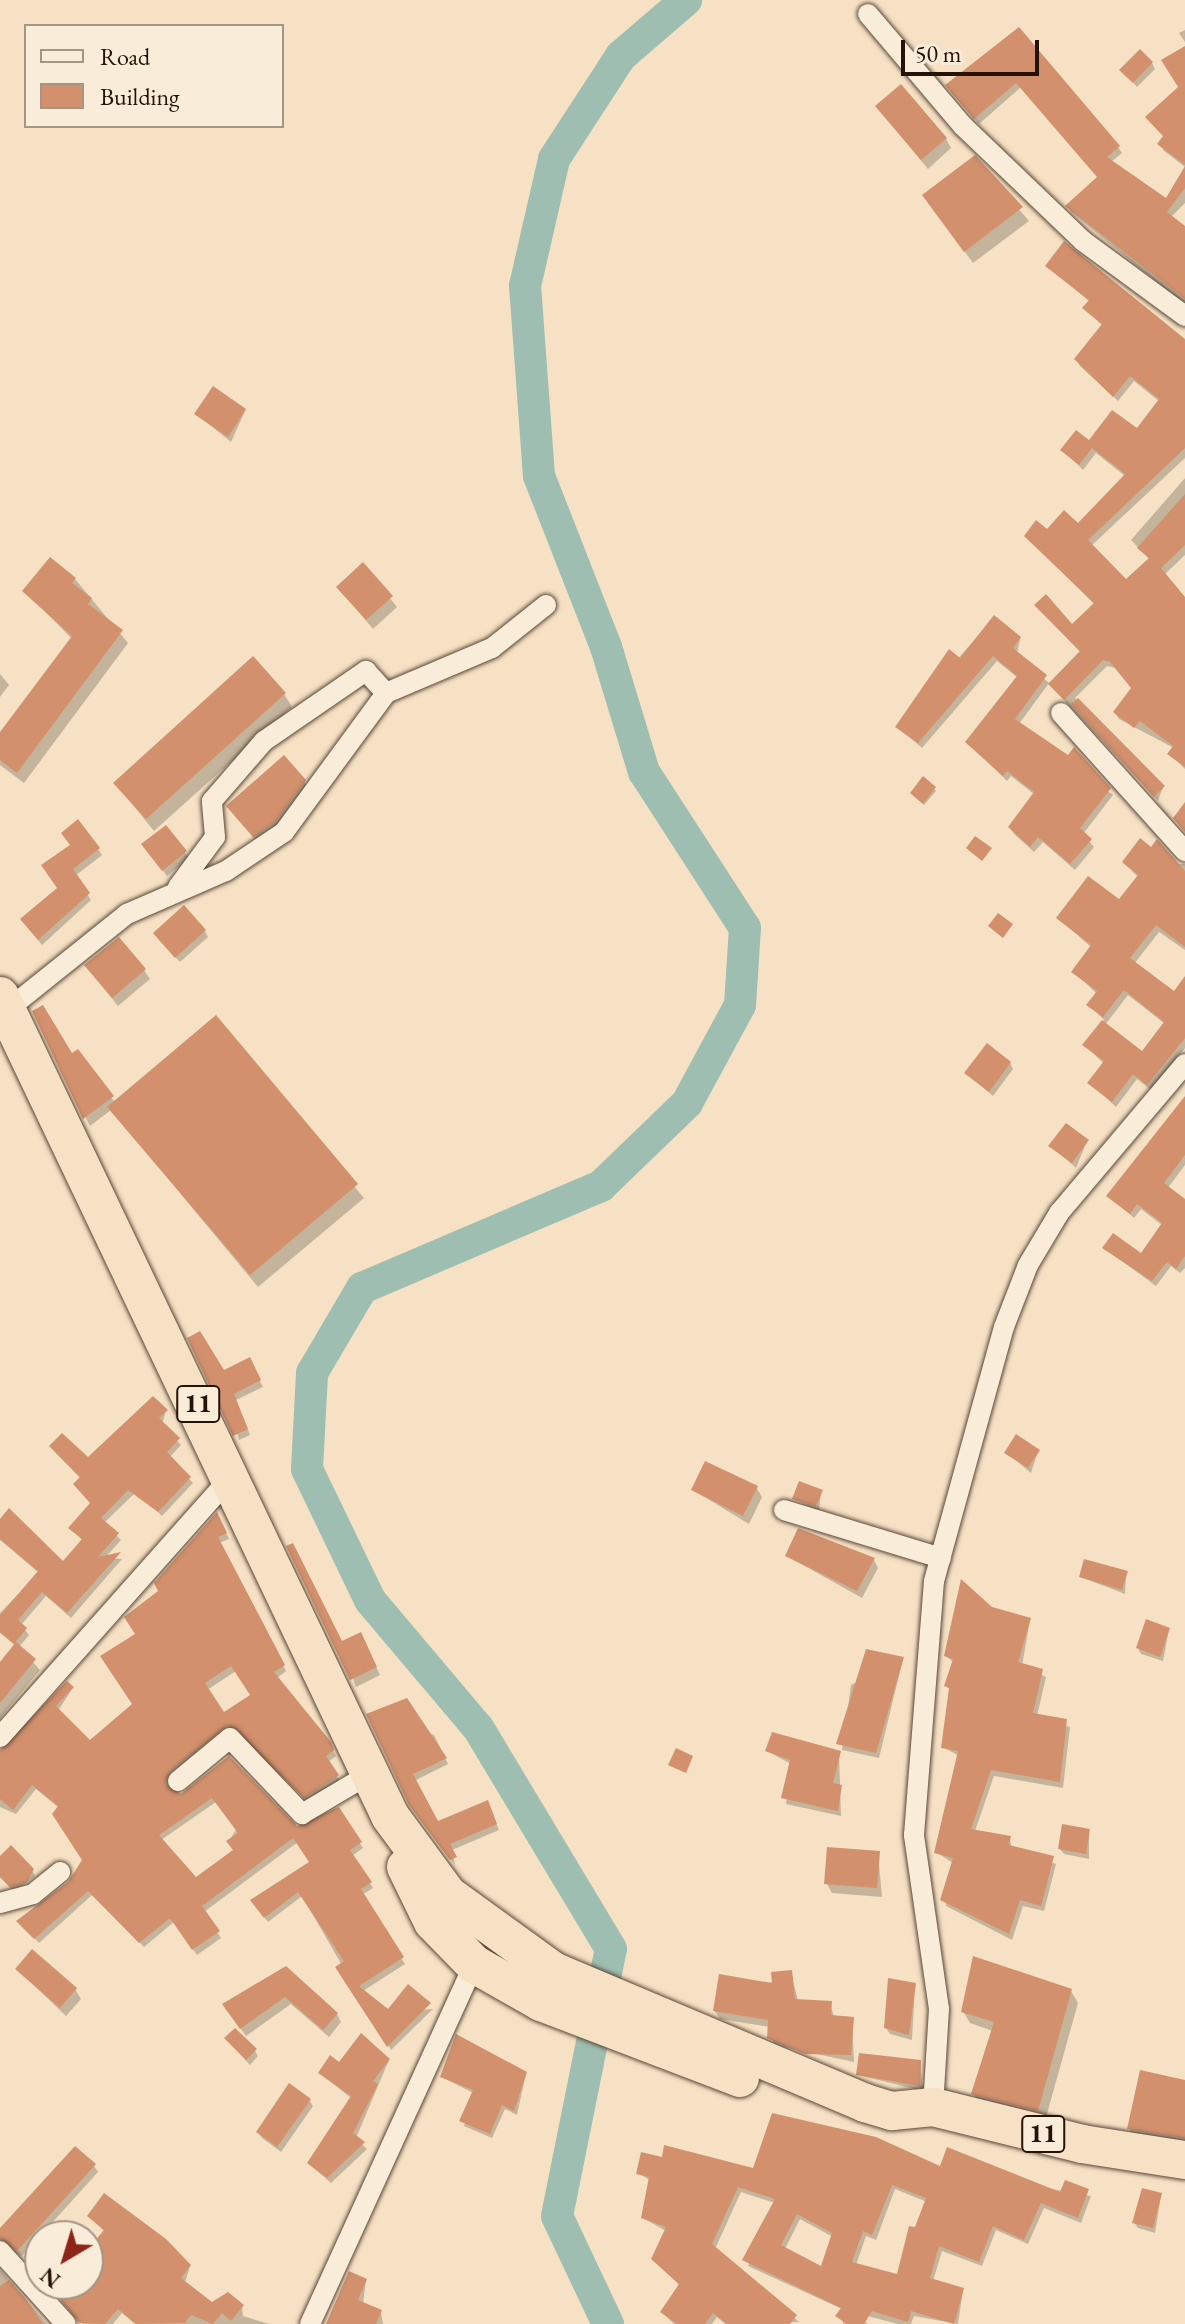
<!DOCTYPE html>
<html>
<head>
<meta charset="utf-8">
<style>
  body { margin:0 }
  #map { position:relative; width:1185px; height:2324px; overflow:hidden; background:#f6e1c4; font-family:"EB Garamond",serif }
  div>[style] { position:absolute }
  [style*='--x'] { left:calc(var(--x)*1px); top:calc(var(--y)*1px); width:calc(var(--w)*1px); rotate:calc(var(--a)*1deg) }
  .shadow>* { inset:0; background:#0003 }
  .river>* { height:32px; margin:-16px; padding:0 16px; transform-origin:16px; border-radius:16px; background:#9dbeb1 }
  .building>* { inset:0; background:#d2906d }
  .roads { filter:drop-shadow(0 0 2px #594637) drop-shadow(0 0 2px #594637) }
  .street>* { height:20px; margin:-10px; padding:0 10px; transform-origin:10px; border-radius:10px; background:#f9ecd9 }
  .highway>* { height:38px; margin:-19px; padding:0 19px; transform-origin:19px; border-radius:19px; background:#f6e1c4 }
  span { translate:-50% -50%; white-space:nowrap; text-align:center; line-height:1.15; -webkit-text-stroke:7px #f9ecd9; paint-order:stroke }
  .shield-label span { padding:2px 6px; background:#f9ecd9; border:2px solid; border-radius:6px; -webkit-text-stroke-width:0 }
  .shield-label { font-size:26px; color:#251208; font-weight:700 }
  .legend { position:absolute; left:24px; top:24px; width:260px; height:104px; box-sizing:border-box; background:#f9ecd9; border:2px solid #a49585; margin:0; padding:10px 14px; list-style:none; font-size:24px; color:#251208 }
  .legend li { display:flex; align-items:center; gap:16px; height:40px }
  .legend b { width:40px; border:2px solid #a49585 }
  .north { position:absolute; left:24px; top:2220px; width:80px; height:80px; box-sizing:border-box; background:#f9ecd9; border:2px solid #a49585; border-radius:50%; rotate:218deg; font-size:22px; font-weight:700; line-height:32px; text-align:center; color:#251208 }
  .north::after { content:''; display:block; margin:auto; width:28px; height:36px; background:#8f2418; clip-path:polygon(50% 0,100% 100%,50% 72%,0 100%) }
  .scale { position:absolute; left:901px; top:40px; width:138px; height:36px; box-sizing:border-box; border:4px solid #251208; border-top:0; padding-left:10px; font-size:24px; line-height:28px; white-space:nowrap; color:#251208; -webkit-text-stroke:6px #f9ecd9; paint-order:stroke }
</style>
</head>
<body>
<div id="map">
  <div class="shadow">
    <i style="clip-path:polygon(1018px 30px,1118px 147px,1122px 153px,1111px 162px,1167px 201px,1185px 170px,1185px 203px,1171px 217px,1185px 228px,1185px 305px,1071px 212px,1067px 206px,1099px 178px,1021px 87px,979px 124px,951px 92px)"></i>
    <i style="clip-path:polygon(1185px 30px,1185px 42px,1179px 33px)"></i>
    <i style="clip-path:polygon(1185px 48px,1185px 167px,1163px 150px,1165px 138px,1151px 123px,1180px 88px)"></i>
    <i style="clip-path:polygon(1152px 63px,1155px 69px,1137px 87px,1122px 70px)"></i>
    <i style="clip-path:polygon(877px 107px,946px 139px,951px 148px,928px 169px)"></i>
    <i style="clip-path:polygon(974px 158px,1029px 221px,973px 263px,924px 196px)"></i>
    <i style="clip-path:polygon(1047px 266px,1185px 344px,1185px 458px,1091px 546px,1126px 582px,1150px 560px,1131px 540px,1185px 478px,1185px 555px,1164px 575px,1185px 600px,1185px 769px,1170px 754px,1174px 748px,1119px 719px,1115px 713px,1132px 689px,1116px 668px,1107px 666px,1075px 698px,1163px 787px,1158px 801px,1050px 685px,1081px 653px,1036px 606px,1072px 627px,1095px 605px,1026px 536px,1078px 526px,1125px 476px,1096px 453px,1083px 470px,1063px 450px,1137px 431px,1160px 402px,1134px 381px,1118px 401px,1080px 366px,1077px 360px,1103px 326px,1084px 309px,1090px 302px)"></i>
    <i style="clip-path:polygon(245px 411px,231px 442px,196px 414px)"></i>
    <i style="clip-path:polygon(363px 565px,397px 607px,373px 629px,338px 587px)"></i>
    <i style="clip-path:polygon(75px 579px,128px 643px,24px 783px,0 765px,0 736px,72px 639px,25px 591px)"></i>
    <i style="clip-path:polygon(994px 618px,1020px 639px,1017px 654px,1049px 683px,1019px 724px,1113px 795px,1083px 834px,1094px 847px,1075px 870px,1043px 842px,1034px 852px,1014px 834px,1010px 827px,1035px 795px,1011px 776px,1007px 781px,967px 742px,1018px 678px,997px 661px,922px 748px,897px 727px)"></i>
    <i style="clip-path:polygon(0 674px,9px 685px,0 697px)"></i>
    <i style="clip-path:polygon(284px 694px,292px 707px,154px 831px,115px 783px)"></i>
    <i style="clip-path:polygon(924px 779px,936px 791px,924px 805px,913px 795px)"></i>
    <i style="clip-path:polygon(304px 781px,310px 791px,260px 845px,228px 806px)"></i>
    <i style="clip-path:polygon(165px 828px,189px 858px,167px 876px,147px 850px)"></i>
    <i style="clip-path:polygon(98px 849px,102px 855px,75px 876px,91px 900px,42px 945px,26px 925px,59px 889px,46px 872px)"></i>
    <i style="clip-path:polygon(evenodd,1124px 863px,1185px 864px,1185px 950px,1159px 932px,1134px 964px,1174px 994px,1185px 979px,1185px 1048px,1151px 1090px,1137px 1079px,1116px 1107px,1090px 1083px,1104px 1064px,1085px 1045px,1104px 1020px,1089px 1005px,1097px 994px,1074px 972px,1092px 948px,1058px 918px,1120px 902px,1138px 877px,1124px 863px,1128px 995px,1165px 1024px,1143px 1054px,1105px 1025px,1128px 995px)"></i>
    <i style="clip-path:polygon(205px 931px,208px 937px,180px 962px,159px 940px)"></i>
    <i style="clip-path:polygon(86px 966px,144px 970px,150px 979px,118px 1006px)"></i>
    <i style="clip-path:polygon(34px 1012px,115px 1102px,215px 1018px,364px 1198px,258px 1287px,111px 1110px,90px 1126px)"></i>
    <i style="clip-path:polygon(1010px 1063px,1013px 1069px,993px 1096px,966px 1073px)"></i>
    <i style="clip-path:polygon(1185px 1100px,1185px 1165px,1167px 1189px,1185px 1202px,1185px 1268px,1180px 1273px,1171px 1266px,1156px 1286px,1104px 1248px,1141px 1255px,1163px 1226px,1141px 1209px,1134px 1218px,1109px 1196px)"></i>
    <i style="clip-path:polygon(1087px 1141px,1076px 1168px,1051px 1146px)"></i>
    <i style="clip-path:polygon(249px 1360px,263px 1387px,236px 1400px,250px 1435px,239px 1440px,223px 1373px)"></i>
    <i style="clip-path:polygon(166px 1411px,162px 1424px,181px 1445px,169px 1458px,193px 1483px,162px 1516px,137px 1491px,104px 1523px,121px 1540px,105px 1558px,122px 1559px,71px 1618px,46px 1596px,21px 1625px,29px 1635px,19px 1647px,40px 1670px,0 1718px,0 1665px,16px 1646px,0 1633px,0 1613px,39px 1573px,0 1540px,0 1522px,63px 1564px,83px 1541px,71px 1528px,92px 1504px,81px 1479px,55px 1452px,88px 1460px)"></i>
    <i style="clip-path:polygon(1038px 1451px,1031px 1473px,1007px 1453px)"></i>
    <i style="clip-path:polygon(756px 1487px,762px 1497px,749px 1524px,693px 1490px)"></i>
    <i style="clip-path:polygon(821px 1492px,819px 1511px,794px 1499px)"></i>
    <i style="clip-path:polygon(evenodd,217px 1515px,229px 1539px,219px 1543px,286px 1671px,277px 1678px,329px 1744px,336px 1756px,328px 1762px,340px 1781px,309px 1802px,232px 1730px,172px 1777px,168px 1788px,181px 1796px,229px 1758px,296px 1828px,338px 1810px,363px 1848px,352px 1856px,373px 1888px,362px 1895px,405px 1964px,363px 1991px,389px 2012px,433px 2009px,391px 2050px,302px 1896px,268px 1922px,256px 1906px,311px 1862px,298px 1842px,204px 1912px,221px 1938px,197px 1955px,174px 1922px,144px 1947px,92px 1895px,39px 1943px,19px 1922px,70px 1883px,85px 1861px,59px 1808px,36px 1789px,16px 1814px,0 1807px,0 1753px,72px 1689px,58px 1711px,89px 1743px,134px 1705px,138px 1635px,217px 1515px,236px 1671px,252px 1696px,223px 1714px,207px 1690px,236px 1671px,217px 1515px,216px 1802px,238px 1826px,229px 1841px,235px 1851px,196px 1880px,161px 1840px,216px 1802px)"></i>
    <i style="clip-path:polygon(787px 1556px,874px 1560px,878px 1568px,862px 1598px)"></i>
    <i style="clip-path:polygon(1126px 1573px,1125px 1594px,1081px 1577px)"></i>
    <i style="clip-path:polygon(991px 1609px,1030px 1620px,1022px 1666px,1046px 1677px,1037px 1716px,1070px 1727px,1063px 1788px,994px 1776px,975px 1831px,1009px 1837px,1012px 1848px,1056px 1864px,1044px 1911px,1023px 1906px,1012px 1940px,946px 1906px,953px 1863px,936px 1852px,959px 1756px,943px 1747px,954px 1663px,946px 1656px)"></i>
    <i style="clip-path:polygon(1169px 1629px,1163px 1661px,1141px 1654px,1138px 1648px)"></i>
    <i style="clip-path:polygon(364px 1642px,380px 1675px,356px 1687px,341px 1643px)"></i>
    <i style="clip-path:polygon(903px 1659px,879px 1758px,842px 1750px,851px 1685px)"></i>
    <i style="clip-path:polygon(369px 1715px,434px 1735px,448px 1764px,414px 1781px,437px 1823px,490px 1808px,499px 1830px,452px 1850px,455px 1865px,411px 1804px)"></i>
    <i style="clip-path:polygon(767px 1751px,839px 1753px,841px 1816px,786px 1804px,791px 1764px)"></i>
    <i style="clip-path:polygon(1089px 1831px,1089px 1859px,1064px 1854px,1060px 1849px)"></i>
    <i style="clip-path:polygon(878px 1853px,882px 1897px,832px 1893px,827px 1884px)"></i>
    <i style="clip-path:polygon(0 1859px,32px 1870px,35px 1876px,14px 1892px,0 1877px)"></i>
    <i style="clip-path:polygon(286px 1968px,337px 2014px,341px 2022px,329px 2037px,291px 2004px,246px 2036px,229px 2012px)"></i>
    <i style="clip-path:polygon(17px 1969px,75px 1989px,81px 1999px,66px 2016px)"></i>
    <i style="clip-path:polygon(791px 1972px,798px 2001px,830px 2003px,834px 2017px,852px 2019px,854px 2062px,774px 2045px,770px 2027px,720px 2019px,715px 2011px)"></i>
    <i style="clip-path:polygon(915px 1985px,912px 2040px,890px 2034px,886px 2028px)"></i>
    <i style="clip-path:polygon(1071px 1991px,1078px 2003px,1045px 2121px,980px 2105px,973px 2093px,993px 2031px,970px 2023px,963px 2011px)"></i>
    <i style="clip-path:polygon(226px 2039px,255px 2051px,258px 2056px,250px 2065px)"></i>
    <i style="clip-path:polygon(389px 2060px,356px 2138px,367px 2149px,331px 2183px,309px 2164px,352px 2099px,320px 2073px)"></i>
    <i style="clip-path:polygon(920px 2062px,923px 2091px,858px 2075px)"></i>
    <i style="clip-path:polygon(526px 2073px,517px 2115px,505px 2109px,492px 2138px,464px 2126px,473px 2093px,442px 2077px)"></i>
    <i style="clip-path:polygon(1185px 2082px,1185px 2146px,1134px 2137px,1129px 2128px)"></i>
    <i style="clip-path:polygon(309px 2100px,313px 2106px,281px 2152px,262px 2138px,258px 2132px)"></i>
    <i style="clip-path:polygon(94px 2166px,98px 2172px,22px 2256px,0 2246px,0 2231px)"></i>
    <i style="clip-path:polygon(evenodd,941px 2169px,1091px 2196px,1081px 2223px,1044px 2208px,1028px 2244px,996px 2230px,982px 2266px,942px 2251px,933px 2281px,963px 2290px,958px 2324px,914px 2316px,911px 2324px,898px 2324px,852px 2312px,868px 2324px,843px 2324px,842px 2309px,748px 2266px,775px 2203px,741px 2192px,715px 2249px,799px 2322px,725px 2324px,717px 2317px,712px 2324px,674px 2324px,662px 2312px,680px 2286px,653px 2259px,666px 2231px,643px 2218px,651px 2181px,638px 2173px,941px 2169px,895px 2189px,927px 2202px,898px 2277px,856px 2265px,866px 2236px,876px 2240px,895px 2189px,941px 2169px,800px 2219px,833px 2237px,822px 2269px,785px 2249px,800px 2219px)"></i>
    <i style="clip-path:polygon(1161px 2195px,1155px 2233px,1138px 2228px,1134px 2222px)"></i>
    <i style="clip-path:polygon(89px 2216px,190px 2266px,185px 2283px,211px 2304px,242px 2306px,243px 2316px,269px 2324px,135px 2324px,122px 2313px,113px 2324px,83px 2324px,57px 2292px,58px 2284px,88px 2284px,88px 2250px,105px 2232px)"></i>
    <i style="clip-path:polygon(0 2270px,47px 2324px,0 2324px)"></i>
    <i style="clip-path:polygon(366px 2280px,363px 2304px,381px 2312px,383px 2324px,328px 2324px)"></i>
  </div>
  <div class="river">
    <i style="--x:608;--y:2324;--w:119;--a:-115.3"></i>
    <i style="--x:557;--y:2216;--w:272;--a:-78.6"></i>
    <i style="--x:611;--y:1949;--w:258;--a:-121"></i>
    <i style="--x:478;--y:1728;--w:167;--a:-130.2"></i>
    <i style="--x:370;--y:1600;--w:145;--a:-115.7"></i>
    <i style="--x:307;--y:1469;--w:96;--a:-87"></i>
    <i style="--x:312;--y:1373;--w:99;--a:-59.5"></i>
    <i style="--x:362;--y:1288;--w:260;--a:-23.1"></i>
    <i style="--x:601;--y:1186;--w:120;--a:-44"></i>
    <i style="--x:687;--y:1103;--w:111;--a:-61.6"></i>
    <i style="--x:740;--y:1005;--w:77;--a:-86.3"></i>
    <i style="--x:745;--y:928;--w:186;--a:-122.9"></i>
    <i style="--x:644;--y:772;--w:131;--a:-106.9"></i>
    <i style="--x:606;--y:647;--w:184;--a:-111.4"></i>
    <i style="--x:539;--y:476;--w:191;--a:-94.2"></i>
    <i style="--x:525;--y:286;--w:130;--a:-77.1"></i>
    <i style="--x:554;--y:159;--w:123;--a:-57"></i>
    <i style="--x:621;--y:56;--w:86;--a:-40.7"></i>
  </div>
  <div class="building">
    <i style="clip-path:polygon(1019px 27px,1120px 146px,1107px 157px,1166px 198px,1185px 166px,1185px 188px,1167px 212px,1185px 226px,1185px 299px,1065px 206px,1097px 177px,1016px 83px,974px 119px,945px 85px)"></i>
    <i style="clip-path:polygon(1185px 46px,1185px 165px,1157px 144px,1163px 136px,1145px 117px,1178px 87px,1161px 60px)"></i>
    <i style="clip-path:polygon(1140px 49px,1153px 62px,1133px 83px,1119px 70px)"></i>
    <i style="clip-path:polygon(901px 84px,947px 138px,921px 160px,875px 106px)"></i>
    <i style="clip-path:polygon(975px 155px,1023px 207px,964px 252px,922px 195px)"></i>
    <i style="clip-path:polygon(1064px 241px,1185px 339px,1185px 448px,1088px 540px,1126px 579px,1149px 558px,1137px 548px,1185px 494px,1185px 545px,1161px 568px,1185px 597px,1185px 767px,1167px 754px,1173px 746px,1140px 721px,1134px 728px,1113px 712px,1131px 688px,1110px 662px,1103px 660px,1064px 700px,1048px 684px,1080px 651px,1034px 605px,1046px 594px,1072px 624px,1094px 603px,1024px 536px,1036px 520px,1047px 529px,1064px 510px,1078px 523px,1125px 474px,1092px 448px,1079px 465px,1060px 450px,1076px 430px,1089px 440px,1112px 410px,1137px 428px,1159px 399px,1130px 376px,1113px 397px,1074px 359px,1102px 324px,1082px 308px,1089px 300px,1045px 266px)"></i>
    <i style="clip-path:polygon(213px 386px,246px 409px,228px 437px,194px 414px)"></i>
    <i style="clip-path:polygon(50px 557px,76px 578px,72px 583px,92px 598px,88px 604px,123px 630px,17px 773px,0 760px,0 732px,72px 636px,22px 591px)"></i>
    <i style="clip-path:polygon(363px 562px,393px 596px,366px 620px,336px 587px)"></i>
    <i style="clip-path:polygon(994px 615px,1021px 637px,1013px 648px,1047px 675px,1015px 719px,1068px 755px,1074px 747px,1111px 788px,1080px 828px,1092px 839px,1070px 864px,1038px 837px,1030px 847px,1008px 827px,1034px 792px,1007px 771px,1003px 776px,965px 742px,1017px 676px,993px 656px,918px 743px,895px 727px,949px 649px,960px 658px)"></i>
    <i style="clip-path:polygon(253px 656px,286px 693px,146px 819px,113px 783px)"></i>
    <i style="clip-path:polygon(1078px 698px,1165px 786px,1154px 797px,1071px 704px)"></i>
    <i style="clip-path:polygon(284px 755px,306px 780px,275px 822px,253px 837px,226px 806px)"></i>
    <i style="clip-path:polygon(923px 776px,936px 787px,923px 804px,910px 793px)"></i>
    <i style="clip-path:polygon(1185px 802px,1185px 832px,1173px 818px)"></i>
    <i style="clip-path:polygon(78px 819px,100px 848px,73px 869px,90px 893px,38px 940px,20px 919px,57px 888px,41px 865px,70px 845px,61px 833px)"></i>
    <i style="clip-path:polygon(166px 825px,187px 851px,162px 871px,141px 844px)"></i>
    <i style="clip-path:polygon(975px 836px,992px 848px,982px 861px,966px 848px)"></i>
    <i style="clip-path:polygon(1140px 838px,1151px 847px,1157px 839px,1185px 871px,1185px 947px,1156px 925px,1130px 958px,1174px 991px,1185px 976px,1185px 1038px,1147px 1085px,1133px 1074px,1112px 1102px,1087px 1083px,1104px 1061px,1082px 1045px,1102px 1020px,1142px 1051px,1164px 1022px,1124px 990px,1103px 1017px,1086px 1005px,1097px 991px,1071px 972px,1091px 945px,1056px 918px,1088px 876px,1119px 899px,1138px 875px,1122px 862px)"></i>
    <i style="clip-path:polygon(184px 905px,206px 930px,175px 958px,153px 933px)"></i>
    <i style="clip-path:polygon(998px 913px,1013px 924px,1003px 938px,988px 926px)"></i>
    <i style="clip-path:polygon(119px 937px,146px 969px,112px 998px,84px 965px)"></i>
    <i style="clip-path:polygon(43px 1005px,72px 1053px,78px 1049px,114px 1096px,83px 1119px,32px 1011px)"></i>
    <i style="clip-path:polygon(216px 1015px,358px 1184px,250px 1275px,107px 1107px)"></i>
    <i style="clip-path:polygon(987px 1043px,1011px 1062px,989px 1092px,964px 1073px)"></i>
    <i style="clip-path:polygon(1185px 1096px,1185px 1155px,1164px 1183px,1185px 1199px,1185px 1256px,1176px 1269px,1167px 1262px,1152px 1281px,1102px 1248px,1113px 1233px,1141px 1253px,1162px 1223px,1137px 1204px,1130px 1214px,1106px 1196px)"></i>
    <i style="clip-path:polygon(1066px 1123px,1089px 1140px,1072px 1163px,1048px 1146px)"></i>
    <i style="clip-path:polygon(200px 1331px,224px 1370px,250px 1357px,261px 1380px,234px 1394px,248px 1429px,233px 1436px,187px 1338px)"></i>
    <i style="clip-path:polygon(153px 1396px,168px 1410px,159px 1418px,180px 1438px,167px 1452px,191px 1477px,158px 1512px,128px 1490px,101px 1518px,119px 1533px,98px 1557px,121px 1552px,67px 1613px,42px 1592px,18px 1620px,27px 1628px,14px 1644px,0 1632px,0 1615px,38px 1571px,0 1539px,0 1519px,9px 1508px,63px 1561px,82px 1539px,68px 1528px,90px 1503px,73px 1484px,80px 1477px,49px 1446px,62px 1433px,88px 1457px)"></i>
    <i style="clip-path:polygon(1016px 1434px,1040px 1450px,1028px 1468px,1004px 1453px)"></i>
    <i style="clip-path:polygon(705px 1461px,758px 1486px,743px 1516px,691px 1490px)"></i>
    <i style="clip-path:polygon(799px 1481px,823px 1490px,816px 1506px,792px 1499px)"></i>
    <i style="clip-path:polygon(evenodd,217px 1512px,227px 1533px,218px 1537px,285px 1665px,274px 1672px,331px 1742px,334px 1750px,326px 1756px,339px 1775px,304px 1798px,228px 1725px,170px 1771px,165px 1784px,181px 1794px,229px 1756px,297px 1826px,339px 1807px,362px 1842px,350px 1850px,372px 1882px,361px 1889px,404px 1957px,359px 1986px,388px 2009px,408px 1984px,431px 2003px,387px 2047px,335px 1967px,344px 1961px,298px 1892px,264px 1918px,250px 1900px,309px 1862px,293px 1838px,202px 1906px,220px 1931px,192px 1950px,170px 1918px,139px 1943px,88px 1891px,34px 1939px,16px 1921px,68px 1882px,82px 1860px,52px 1814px,58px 1806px,32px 1785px,13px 1810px,0 1799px,0 1750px,67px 1681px,74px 1687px,56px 1706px,90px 1740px,132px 1704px,100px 1656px,135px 1634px,124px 1617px,158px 1591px,154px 1583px,217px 1512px,231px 1666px,250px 1695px,224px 1712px,205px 1683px,231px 1666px,217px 1512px,212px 1798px,238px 1833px,226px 1841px,233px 1850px,196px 1877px,159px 1835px,212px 1798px)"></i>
    <i style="clip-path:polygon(798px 1528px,875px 1558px,857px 1591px,785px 1556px)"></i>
    <i style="clip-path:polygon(293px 1543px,342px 1641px,361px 1632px,377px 1667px,350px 1680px,286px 1546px)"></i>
    <i style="clip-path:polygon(1084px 1559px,1128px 1571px,1122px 1590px,1079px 1577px)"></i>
    <i style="clip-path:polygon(961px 1579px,992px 1607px,1031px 1618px,1018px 1662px,1043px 1669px,1033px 1713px,1067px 1719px,1060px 1782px,991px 1770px,971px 1829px,1011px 1836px,1009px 1845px,1054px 1856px,1041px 1906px,1020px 1900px,1009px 1934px,940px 1900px,953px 1858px,934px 1853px,958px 1751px,941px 1748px,949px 1688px,944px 1686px,953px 1659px,944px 1656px)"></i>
    <i style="clip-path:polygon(1146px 1619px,1170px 1628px,1160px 1657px,1136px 1648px)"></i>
    <i style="clip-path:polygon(16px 1642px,36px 1659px,0 1703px,0 1662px)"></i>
    <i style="clip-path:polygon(866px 1649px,904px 1657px,876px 1753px,836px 1744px)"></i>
    <i style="clip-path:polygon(407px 1698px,447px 1758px,413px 1774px,438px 1821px,488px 1800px,497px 1824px,450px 1844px,457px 1857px,450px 1860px,409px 1805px,366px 1714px)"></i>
    <i style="clip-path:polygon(772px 1732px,841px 1751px,833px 1783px,842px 1785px,838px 1811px,781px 1798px,790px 1760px,765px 1751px)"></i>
    <i style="clip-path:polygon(676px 1748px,693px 1756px,686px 1773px,668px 1765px)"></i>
    <i style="clip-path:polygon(1062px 1824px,1090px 1829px,1086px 1854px,1058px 1849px)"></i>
    <i style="clip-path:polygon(11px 1845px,34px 1869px,27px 1882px,10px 1887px,0 1877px,0 1856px)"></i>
    <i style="clip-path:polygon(827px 1847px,880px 1851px,877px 1888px,824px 1884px)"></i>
    <i style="clip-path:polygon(32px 1949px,77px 1988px,60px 2008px,15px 1969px)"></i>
    <i style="clip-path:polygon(973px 1956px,1072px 1989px,1038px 2111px,971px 2094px,994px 2022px,961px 2012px)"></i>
    <i style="clip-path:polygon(286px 1966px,338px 2013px,323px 2030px,285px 1997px,240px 2029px,222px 2004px)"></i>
    <i style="clip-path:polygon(792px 1970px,795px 1999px,832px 2001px,831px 2015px,854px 2017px,851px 2055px,805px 2054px,767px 2038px,768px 2020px,713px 2011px,719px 1974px,772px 1983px,771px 1972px)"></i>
    <i style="clip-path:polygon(888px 1978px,916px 1983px,909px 2035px,884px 2028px)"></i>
    <i style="clip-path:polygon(235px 2028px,257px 2049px,246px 2060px,224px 2038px)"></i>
    <i style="clip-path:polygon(361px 2033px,390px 2059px,373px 2081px,378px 2084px,353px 2133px,365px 2142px,327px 2178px,307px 2163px,351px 2096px,318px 2073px,330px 2055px,339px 2062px)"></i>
    <i style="clip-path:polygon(456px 2034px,527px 2072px,514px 2111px,502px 2105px,490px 2134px,459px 2121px,473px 2090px,440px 2077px)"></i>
    <i style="clip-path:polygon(859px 2053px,921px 2060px,920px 2086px,856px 2075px)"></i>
    <i style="clip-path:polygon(1140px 2070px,1185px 2080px,1185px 2138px,1127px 2129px)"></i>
    <i style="clip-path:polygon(289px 2083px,311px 2099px,277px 2147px,256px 2132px)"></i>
    <i style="clip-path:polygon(evenodd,772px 2113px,876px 2137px,940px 2166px,947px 2147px,1060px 2192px,1065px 2180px,1089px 2189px,1078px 2218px,1041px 2203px,1024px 2240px,993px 2226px,979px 2262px,939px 2246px,930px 2278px,964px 2288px,954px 2324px,911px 2311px,908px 2322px,872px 2311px,864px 2324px,847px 2324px,835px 2316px,841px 2308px,742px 2260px,775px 2199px,738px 2187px,712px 2244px,797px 2315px,790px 2324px,727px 2324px,713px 2313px,705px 2324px,677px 2324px,660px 2312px,679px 2284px,651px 2259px,666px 2227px,641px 2218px,649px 2177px,636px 2174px,641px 2152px,662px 2157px,664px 2145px,753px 2168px,772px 2113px,892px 2185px,926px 2198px,915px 2227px,909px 2226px,897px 2274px,852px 2262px,863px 2231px,872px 2235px,892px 2185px,772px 2113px,797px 2214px,832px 2233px,821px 2266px,781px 2245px,797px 2214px)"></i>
    <i style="clip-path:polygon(75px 2146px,96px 2164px,17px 2251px,0 2238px,0 2228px)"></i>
    <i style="clip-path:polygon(1142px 2188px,1162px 2193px,1153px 2228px,1132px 2223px)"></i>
    <i style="clip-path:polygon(104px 2193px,166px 2239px,191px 2265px,181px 2278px,212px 2302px,228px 2292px,244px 2305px,231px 2321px,222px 2313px,213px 2324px,191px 2315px,185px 2323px,136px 2324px,118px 2309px,105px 2324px,79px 2323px,55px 2293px,63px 2284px,88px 2284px,88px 2249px,104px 2230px,87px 2216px)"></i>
    <i style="clip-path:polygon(349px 2271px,367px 2279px,358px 2300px,382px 2310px,376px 2324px,326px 2324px)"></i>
    <i style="clip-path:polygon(9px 2280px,25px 2298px,43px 2324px,0 2324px,0 2286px)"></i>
  </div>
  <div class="roads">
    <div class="street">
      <i style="--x:868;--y:14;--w:147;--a:49.7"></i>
      <i style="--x:963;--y:126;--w:166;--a:43.8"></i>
      <i style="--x:1083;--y:241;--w:127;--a:36.3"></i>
      <i style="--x:1061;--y:713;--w:186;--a:48.1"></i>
      <i style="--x:178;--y:887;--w:62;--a:-53.5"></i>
      <i style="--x:215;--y:837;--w:36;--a:-95"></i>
      <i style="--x:212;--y:801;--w:79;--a:-49.1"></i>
      <i style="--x:264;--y:741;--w:124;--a:-34.5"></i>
      <i style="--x:366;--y:671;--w:30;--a:48"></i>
      <i style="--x:7;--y:1010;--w:154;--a:-38.7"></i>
      <i style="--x:127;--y:914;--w:108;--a:-23.5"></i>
      <i style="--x:226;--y:871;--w:70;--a:-33.9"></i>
      <i style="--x:284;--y:832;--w:172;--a:-53.7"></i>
      <i style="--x:386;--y:693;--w:115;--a:-23"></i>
      <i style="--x:492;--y:648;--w:69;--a:-38.5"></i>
      <i style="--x:784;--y:1510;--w:164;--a:17"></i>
      <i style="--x:0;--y:1737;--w:349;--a:-48.4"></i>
      <i style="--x:178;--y:1781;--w:67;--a:-39.6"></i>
      <i style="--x:230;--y:1738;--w:105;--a:46.5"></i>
      <i style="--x:302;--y:1814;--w:80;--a:-30.7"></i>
      <i style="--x:0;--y:1903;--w:34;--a:-15"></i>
      <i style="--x:33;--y:1894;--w:35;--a:-39"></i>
      <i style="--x:933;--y:2107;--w:98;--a:-86.5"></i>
      <i style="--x:939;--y:2009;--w:176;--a:-98.2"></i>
      <i style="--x:914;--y:1835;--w:255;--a:-85.5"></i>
      <i style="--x:934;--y:1581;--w:263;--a:-74.6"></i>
      <i style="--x:1004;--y:1327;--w:66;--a:-68.8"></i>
      <i style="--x:1028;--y:1265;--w:61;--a:-59.2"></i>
      <i style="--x:1059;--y:1213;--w:195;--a:-49.8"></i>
      <i style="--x:0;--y:2251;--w:98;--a:47.9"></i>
      <i style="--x:310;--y:2324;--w:396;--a:-65.5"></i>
    </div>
    <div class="highway">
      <i style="--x:0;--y:996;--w:908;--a:64.56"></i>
      <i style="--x:390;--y:1816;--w:98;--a:53.7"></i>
      <i style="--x:448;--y:1895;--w:130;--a:35.9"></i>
      <i style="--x:553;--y:1971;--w:339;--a:22.9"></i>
      <i style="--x:865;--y:2103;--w:28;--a:17"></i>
      <i style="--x:892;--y:2111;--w:41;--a:-5.6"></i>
      <i style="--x:933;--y:2107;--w:154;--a:13.9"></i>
      <i style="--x:1082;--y:2144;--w:104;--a:8.8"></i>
      <i style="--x:406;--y:1867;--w:61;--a:63.9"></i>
      <i style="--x:433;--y:1922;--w:59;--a:45.7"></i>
      <i style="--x:474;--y:1964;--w:77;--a:29.6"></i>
      <i style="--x:541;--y:2002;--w:213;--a:20.9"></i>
    </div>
  </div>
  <div class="shield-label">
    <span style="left:198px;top:1404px">11</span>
    <span style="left:1043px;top:2134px">11</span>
  </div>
  <ul class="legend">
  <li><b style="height:10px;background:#f9ecd9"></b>Road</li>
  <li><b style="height:22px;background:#d2906d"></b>Building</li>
  </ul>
  <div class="north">N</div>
  <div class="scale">50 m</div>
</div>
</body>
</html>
